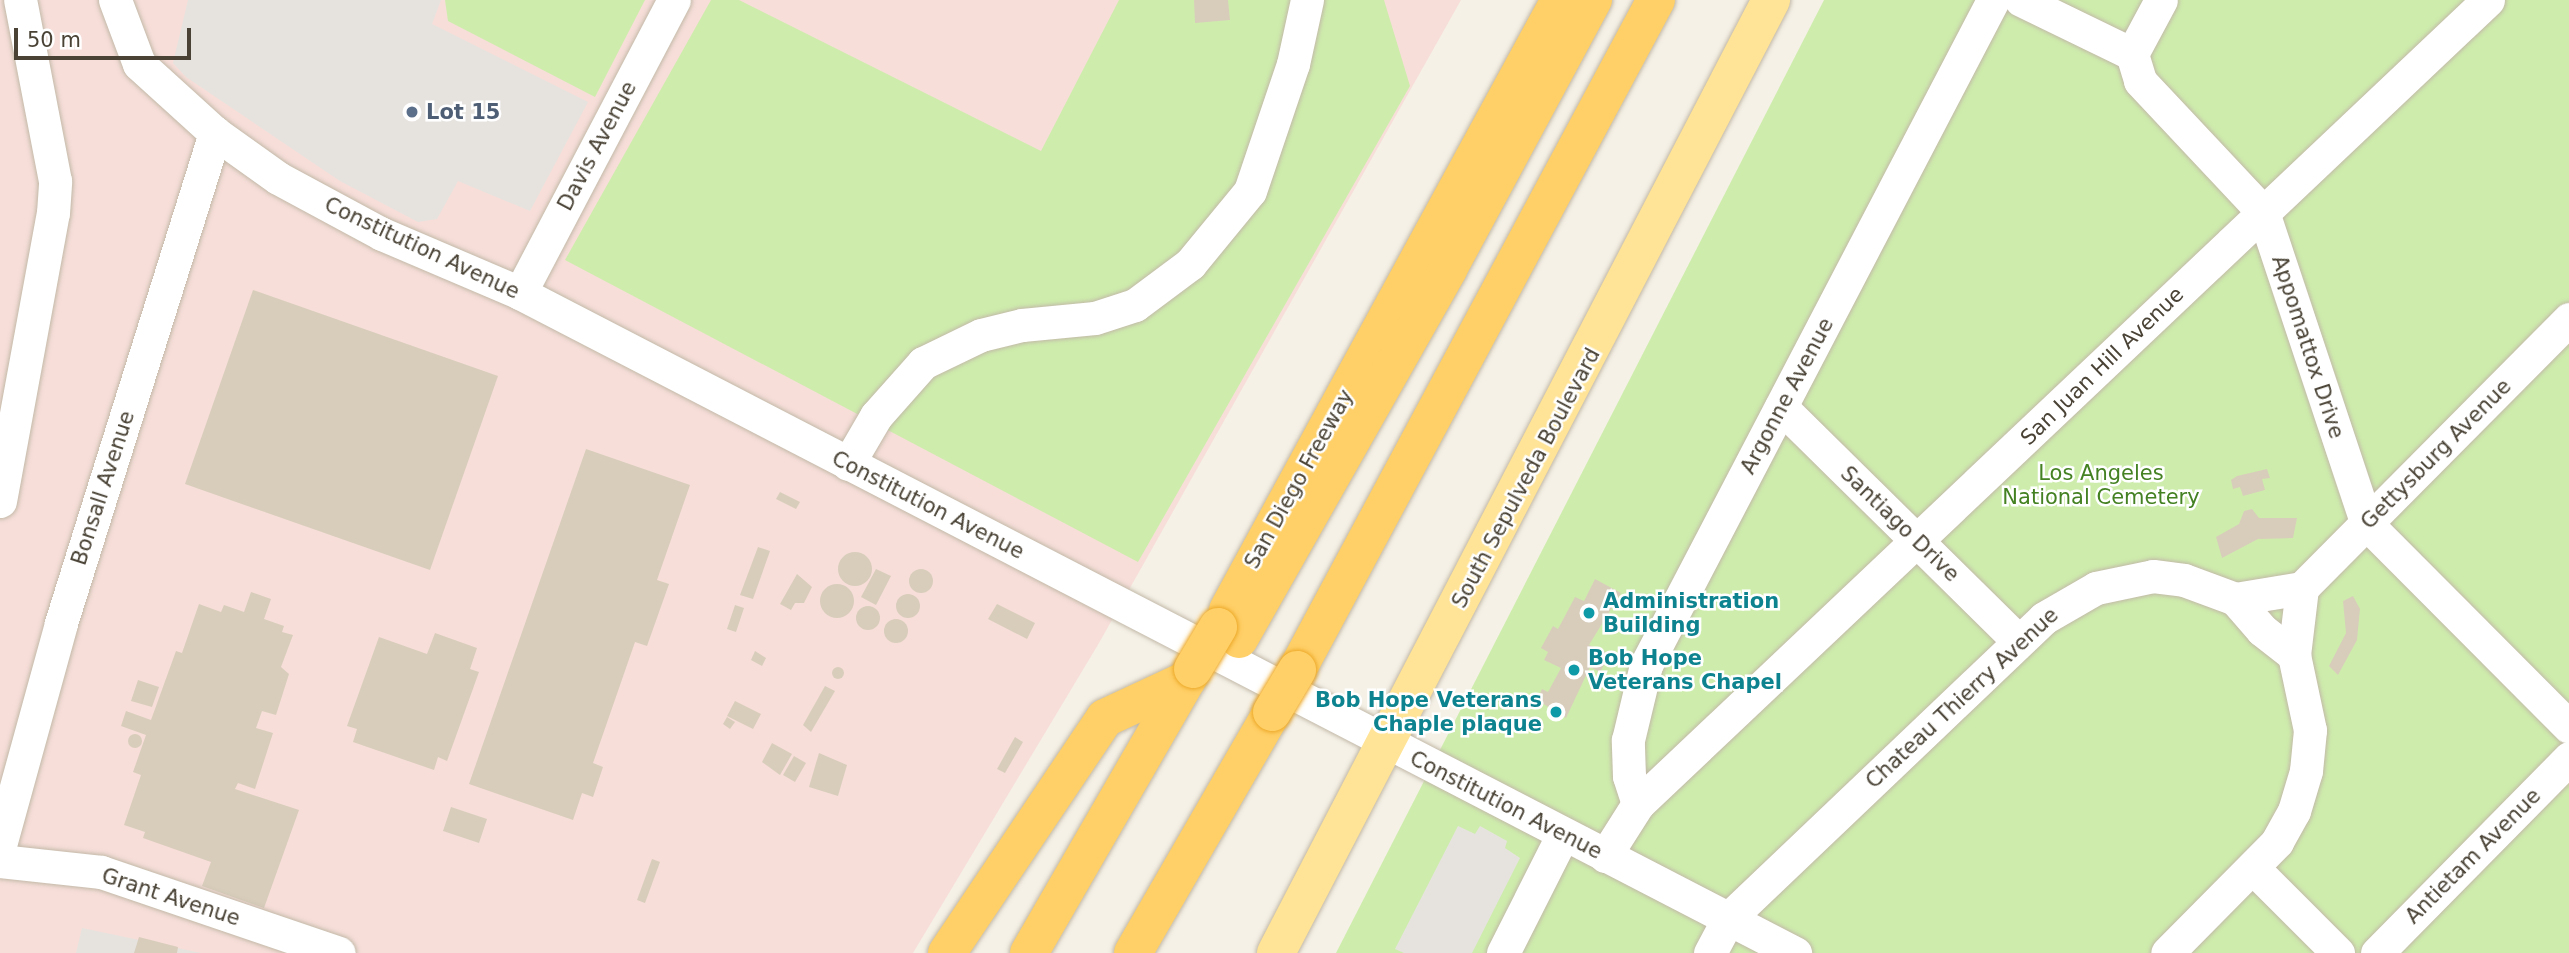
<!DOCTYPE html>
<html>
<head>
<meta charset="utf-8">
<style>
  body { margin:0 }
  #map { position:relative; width:2569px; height:953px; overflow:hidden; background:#f5f1e7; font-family:"DejaVu Sans",sans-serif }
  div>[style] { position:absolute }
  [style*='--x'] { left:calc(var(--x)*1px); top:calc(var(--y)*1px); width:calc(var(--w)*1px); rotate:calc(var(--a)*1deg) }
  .medical>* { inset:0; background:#f7ded9 }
  .green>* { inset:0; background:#ceedac }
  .parking>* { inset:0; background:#e6e3df }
  .building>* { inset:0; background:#d8cdbb }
  .round { border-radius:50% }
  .roads { filter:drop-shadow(0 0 2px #c2b9a8) drop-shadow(0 0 2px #c2b9a8) }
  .minor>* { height:33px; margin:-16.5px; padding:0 16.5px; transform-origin:16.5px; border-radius:16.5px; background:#fff }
  .major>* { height:38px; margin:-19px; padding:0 19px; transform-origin:19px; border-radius:19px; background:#ffe396 }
  .highway>* { height:38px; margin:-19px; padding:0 19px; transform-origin:19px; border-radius:19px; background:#ffd068 }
  .bridges { filter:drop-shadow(0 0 2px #eda929) drop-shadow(0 0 2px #eda929) }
  .highway-bridge>* { height:38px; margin:-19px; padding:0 19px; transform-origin:19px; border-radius:19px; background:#ffd068 }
  .dots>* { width:19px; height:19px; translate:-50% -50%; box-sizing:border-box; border:4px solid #fff; border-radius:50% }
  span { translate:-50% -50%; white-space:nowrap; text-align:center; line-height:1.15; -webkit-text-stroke:5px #fff; paint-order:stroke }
  .service-label { font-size:21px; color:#4e5e75; font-weight:700 }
  .left { translate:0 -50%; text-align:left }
  .street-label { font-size:21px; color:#494235 }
  .park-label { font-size:21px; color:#448122 }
  .culture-label { font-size:21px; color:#0d838f; font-weight:700 }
  .right { translate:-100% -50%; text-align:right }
  .scale { position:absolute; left:14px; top:28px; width:177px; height:32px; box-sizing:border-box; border:4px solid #494235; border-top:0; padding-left:9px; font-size:21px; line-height:24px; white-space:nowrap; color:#494235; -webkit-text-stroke:5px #fff; paint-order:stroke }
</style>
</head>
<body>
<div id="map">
  <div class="medical">
    <i style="clip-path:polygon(0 0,1461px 0,1099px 643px,913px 953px,0 953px)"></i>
  </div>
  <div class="green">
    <i style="clip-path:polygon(445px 0,645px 0,595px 97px,448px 21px)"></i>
    <i style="clip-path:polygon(711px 0,739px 0,1041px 151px,1119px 0,1384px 0,1410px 86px,1138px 562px,565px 260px)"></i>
    <i style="clip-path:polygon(1824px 0,2569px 0,2569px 953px,1336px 953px)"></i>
  </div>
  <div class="parking">
    <i style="clip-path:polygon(188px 0,441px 0,432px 24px,588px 102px,530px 211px,458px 181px,437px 219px,418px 222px,340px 181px,186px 77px,173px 63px)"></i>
    <i style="clip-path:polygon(1458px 826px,1475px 834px,1480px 826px,1507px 841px,1505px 848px,1520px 858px,1472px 953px,1404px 953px,1395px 949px)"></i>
    <i style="clip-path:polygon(82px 928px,201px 953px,76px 953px)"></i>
  </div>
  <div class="building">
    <i style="clip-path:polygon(1194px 0,1228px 0,1230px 20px,1195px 23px)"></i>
    <i style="clip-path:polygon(253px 290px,498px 376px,430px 570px,185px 484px)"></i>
    <i style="clip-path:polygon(586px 449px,690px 485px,657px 580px,669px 584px,647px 646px,635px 642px,593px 763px,603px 767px,593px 797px,582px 793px,573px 820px,469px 784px)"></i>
    <i style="clip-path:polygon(2267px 469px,2270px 478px,2262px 479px,2265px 490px,2243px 496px,2240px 487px,2233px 489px,2231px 480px,2237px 476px)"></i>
    <i style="clip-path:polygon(780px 492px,800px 502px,796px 509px,776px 499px)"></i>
    <i style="clip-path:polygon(2252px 509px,2259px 518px,2297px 518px,2293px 538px,2258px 539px,2222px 558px,2216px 537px,2239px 524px,2244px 511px)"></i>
    <i style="clip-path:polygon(758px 547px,770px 551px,753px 599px,740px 595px)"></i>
    <i class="round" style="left:838px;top:552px;width:34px;height:34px"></i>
    <i style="clip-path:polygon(876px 569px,891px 576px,876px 605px,861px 597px)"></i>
    <i class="round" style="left:909px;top:569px;width:24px;height:24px"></i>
    <i style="clip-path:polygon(797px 574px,812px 587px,804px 603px,795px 603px,791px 610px,780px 604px)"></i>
    <i style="clip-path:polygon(1595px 579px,1621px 593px,1589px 645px,1610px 654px,1600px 672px,1590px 667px,1566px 718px,1537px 700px,1542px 689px,1548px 692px,1561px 668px,1544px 660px,1548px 652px,1541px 648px,1553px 626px,1558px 629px,1575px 597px,1584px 601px)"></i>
    <i class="round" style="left:820px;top:584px;width:34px;height:34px"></i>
    <i style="clip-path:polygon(251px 592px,271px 599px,264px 619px,284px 626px,282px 632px,293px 635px,281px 667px,289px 674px,276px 715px,262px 711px,256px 728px,273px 733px,255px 789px,238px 783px,235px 789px,299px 810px,264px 908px,202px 886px,211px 862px,143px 838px,145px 832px,124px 825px,141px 775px,133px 772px,146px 735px,121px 726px,126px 711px,151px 720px,176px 651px,182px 653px,199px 604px,221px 612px,224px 605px,244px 612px)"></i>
    <i class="round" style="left:896px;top:594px;width:24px;height:24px"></i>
    <i style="clip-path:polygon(2353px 596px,2360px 609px,2357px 640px,2338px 675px,2329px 666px,2346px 633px,2343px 601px)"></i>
    <i style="clip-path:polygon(997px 604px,1035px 623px,1027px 639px,988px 619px)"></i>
    <i style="clip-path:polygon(735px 605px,744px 608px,736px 632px,727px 629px)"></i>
    <i class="round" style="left:856px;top:606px;width:24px;height:24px"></i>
    <i class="round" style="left:884px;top:619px;width:24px;height:24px"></i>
    <i style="clip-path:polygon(435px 633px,477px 648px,470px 669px,479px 672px,447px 761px,438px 757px,434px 770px,353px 742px,357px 729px,347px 726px,379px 637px,427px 654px)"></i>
    <i style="clip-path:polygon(755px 651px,766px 658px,762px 666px,751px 660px)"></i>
    <i class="round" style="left:832px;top:667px;width:12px;height:12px"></i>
    <i style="clip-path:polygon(138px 680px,159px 687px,152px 707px,131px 701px)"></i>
    <i style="clip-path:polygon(825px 686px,835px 691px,811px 732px,803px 725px)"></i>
    <i style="clip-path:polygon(735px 701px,761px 714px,753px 729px,727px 716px)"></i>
    <i style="clip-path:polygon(727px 717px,735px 722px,730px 729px,723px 724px)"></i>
    <i class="round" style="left:128px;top:734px;width:14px;height:14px"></i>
    <i style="clip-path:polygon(1015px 737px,1023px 742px,1005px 773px,997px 769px)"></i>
    <i style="clip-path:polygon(772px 743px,792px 754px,780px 775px,762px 762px)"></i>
    <i style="clip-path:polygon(819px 753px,847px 765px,838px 796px,809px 787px)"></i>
    <i style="clip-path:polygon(794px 756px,806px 763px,795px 782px,783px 775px)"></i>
    <i style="clip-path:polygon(451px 807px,487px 819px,479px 843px,443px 831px)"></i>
    <i style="clip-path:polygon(652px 859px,660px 862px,645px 903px,637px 900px)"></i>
    <i style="clip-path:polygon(139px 937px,178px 947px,177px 953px,134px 953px)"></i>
  </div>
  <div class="roads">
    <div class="minor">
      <i style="--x:115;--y:0;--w:68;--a:69.4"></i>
      <i style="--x:139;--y:64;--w:103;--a:42.2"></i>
      <i style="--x:215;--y:133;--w:77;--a:35.5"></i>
      <i style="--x:278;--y:178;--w:118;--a:28.3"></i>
      <i style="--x:382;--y:234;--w:150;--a:23.1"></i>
      <i style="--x:520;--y:293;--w:1436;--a:27.37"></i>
      <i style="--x:2021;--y:0;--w:123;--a:25.9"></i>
      <i style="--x:2132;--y:54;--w:28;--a:73"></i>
      <i style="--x:2140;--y:81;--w:180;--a:46.8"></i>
      <i style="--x:2263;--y:212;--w:329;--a:71.6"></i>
      <i style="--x:2367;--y:524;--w:286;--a:45.1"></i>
      <i style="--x:2132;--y:54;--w:61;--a:-61.8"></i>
      <i style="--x:520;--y:293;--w:331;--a:-62.3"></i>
      <i style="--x:1781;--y:407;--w:333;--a:44.6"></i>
      <i style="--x:848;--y:464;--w:56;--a:-59.7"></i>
      <i style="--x:876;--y:416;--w:71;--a:-48.4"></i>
      <i style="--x:923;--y:363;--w:64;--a:-25.8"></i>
      <i style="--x:981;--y:335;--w:42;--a:-13.7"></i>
      <i style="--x:1022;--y:325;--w:73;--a:-5.5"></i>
      <i style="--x:1095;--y:318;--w:42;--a:-18"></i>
      <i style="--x:1135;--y:305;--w:69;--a:-36.7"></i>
      <i style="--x:1190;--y:264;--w:94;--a:-50.6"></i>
      <i style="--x:1250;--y:191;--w:134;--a:-71.3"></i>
      <i style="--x:1293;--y:64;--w:66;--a:-77.7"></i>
      <i style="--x:0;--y:501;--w:293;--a:-79.6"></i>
      <i style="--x:53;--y:213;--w:32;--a:-86"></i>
      <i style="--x:55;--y:181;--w:184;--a:-100.9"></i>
      <i style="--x:2235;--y:599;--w:68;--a:-9.3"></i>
      <i style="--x:2302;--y:588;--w:379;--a:-45.2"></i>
      <i style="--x:2294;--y:655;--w:67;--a:-83.2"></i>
      <i style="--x:1638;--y:804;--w:29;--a:-108"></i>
      <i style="--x:1629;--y:776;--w:36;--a:-92"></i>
      <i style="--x:1628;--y:740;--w:77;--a:-76.5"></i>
      <i style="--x:1646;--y:665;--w:750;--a:-62.44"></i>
      <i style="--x:0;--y:845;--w:230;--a:-74.6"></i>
      <i style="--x:61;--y:623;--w:514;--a:-72.55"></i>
      <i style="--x:1605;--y:856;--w:62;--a:-57.6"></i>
      <i style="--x:1638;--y:804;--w:1170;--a:-43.41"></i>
      <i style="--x:0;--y:861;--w:102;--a:6.2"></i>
      <i style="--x:101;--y:872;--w:251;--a:18.8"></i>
      <i style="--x:2254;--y:869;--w:119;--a:45"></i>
      <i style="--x:1503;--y:953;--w:133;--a:-63.2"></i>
      <i style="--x:1710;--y:953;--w:38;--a:-62"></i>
      <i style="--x:1728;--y:919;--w:436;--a:-43.6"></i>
      <i style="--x:2044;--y:618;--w:60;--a:-30"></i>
      <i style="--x:2096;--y:588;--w:58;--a:-11.9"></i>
      <i style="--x:2153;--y:576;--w:31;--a:7"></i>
      <i style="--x:2184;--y:580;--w:54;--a:20.4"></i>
      <i style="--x:2235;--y:599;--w:41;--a:48.9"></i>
      <i style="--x:2262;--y:630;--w:41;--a:38"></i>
      <i style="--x:2294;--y:655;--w:77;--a:78"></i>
      <i style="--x:2310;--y:730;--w:41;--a:95.6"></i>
      <i style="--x:2306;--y:771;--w:42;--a:106.7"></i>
      <i style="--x:2294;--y:811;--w:35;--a:119"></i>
      <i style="--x:2277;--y:842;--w:156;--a:134.7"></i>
      <i style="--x:2377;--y:953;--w:274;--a:-45.4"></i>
    </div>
    <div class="major">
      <i style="--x:1276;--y:953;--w:1074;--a:-62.55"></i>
    </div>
    <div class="highway">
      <i style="--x:1228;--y:610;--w:694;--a:-61.44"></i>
      <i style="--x:1239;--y:639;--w:425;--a:-60.5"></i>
      <i style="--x:1448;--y:269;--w:306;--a:-61.7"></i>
      <i style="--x:1297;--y:670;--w:760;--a:-61.82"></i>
      <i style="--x:947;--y:953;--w:283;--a:-56.1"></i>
      <i style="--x:1105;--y:718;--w:90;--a:-24.9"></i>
      <i style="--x:1029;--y:953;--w:320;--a:-60"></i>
      <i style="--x:1133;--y:953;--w:278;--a:-60"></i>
    </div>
  </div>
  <div class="bridges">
    <div class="highway-bridge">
      <i style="--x:1193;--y:669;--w:49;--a:-59.2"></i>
      <i style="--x:1272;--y:712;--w:49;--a:-59.2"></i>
    </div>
  </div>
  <div class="dots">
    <i style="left:412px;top:112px;background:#5c6f8a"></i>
    <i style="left:1589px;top:613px;background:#0f9aa8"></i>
    <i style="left:1574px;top:670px;background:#0f9aa8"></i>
    <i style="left:1556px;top:712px;background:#0f9aa8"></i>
  </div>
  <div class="service-label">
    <span class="left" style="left:426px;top:112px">Lot 15</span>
  </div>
  <div class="street-label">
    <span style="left:597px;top:146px;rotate:-62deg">Davis Avenue</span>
    <span style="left:422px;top:248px;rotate:25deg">Constitution Avenue</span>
    <span style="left:2308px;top:347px;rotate:72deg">Appomattox Drive</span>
    <span style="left:2102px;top:366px;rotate:-44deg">San Juan Hill Avenue</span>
    <span style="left:1787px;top:396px;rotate:-62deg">Argonne Avenue</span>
    <span style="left:2436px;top:454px;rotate:-45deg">Gettysburg Avenue</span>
    <span style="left:1526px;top:478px;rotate:-62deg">South Sepulveda Boulevard</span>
    <span style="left:1299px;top:479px;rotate:-61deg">San Diego Freeway</span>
    <span style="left:103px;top:488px;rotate:-72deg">Bonsall Avenue</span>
    <span style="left:928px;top:505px;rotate:27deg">Constitution Avenue</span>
    <span style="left:1900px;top:524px;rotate:44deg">Santiago Drive</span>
    <span style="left:1962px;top:698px;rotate:-43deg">Chateau Thierry Avenue</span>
    <span style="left:1506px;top:805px;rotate:27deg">Constitution Avenue</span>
    <span style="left:2473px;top:856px;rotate:-45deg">Antietam Avenue</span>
    <span style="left:171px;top:897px;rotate:18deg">Grant Avenue</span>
  </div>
  <div class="park-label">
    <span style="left:2101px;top:485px">Los Angeles<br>National Cemetery</span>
  </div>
  <div class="culture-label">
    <span class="left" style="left:1603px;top:613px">Administration<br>Building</span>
    <span class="left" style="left:1588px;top:670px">Bob Hope<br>Veterans Chapel</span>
    <span class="right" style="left:1542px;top:712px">Bob Hope Veterans<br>Chaple plaque</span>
  </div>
  <div class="scale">50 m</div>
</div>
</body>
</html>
